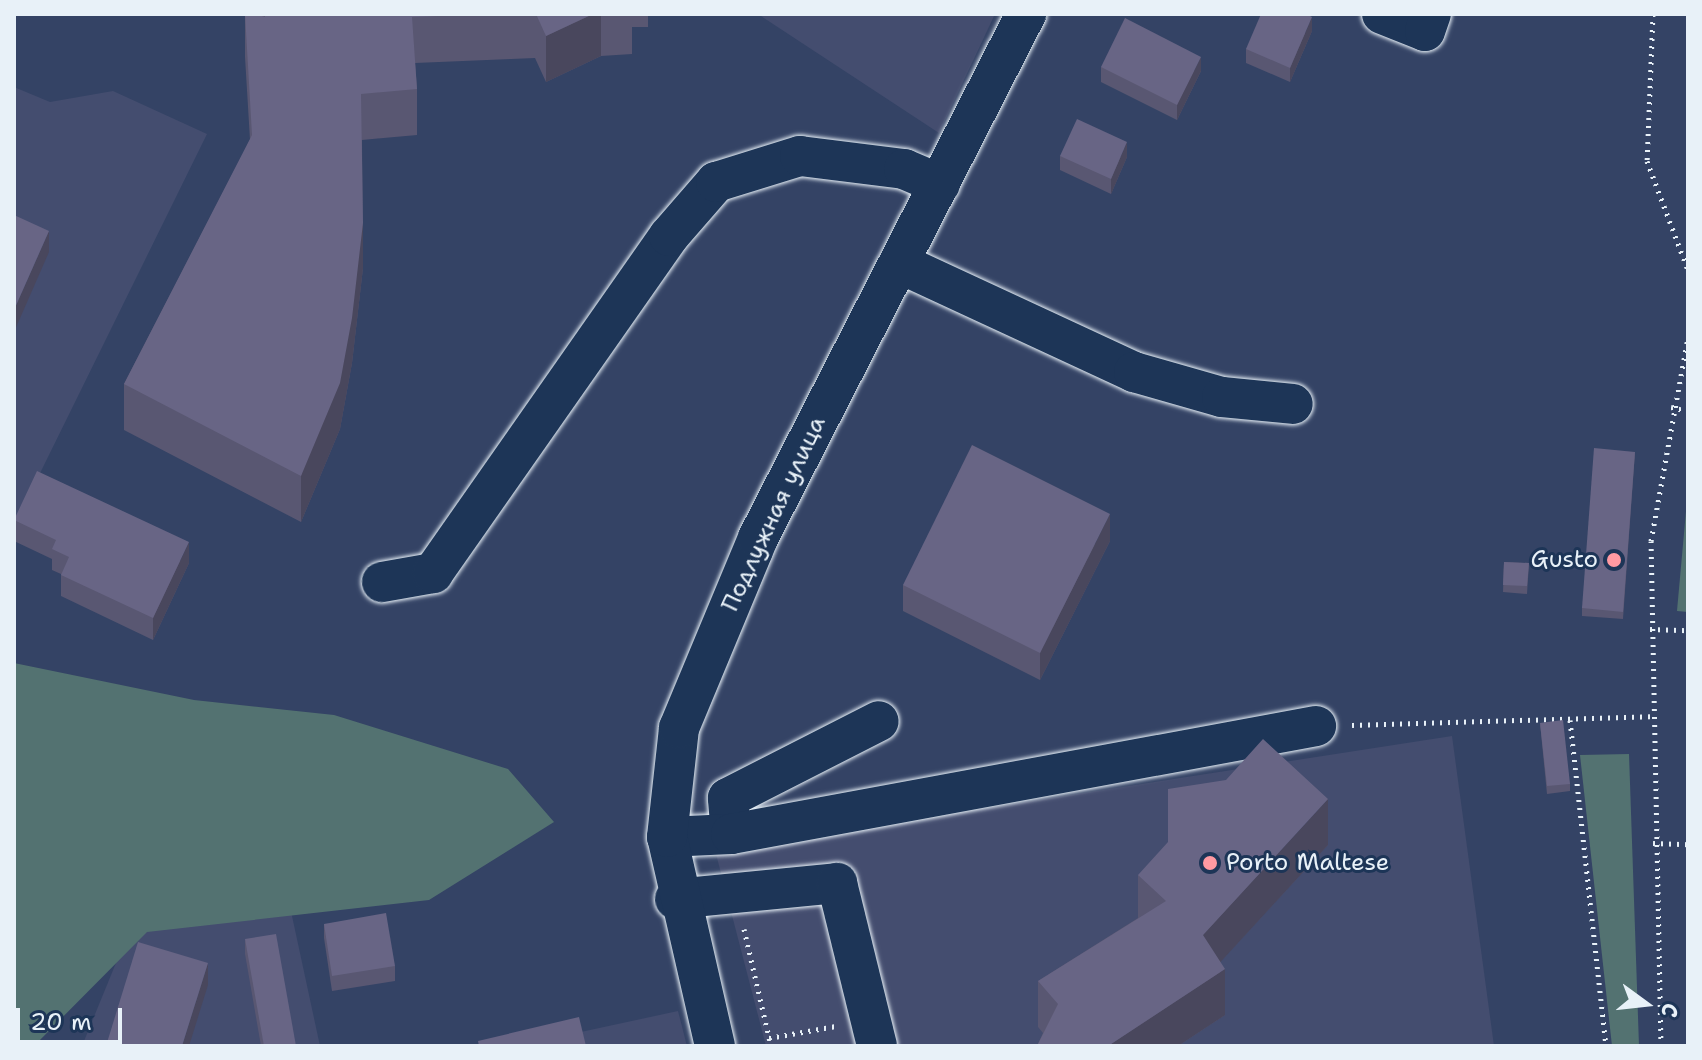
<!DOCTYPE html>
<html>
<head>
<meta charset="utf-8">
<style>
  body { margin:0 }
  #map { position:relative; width:1702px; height:1060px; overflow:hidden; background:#344365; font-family:"Shantell Sans",sans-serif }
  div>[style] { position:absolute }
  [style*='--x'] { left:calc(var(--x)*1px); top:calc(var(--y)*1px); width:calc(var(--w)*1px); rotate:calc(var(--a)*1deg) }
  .built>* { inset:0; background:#444d6f }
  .green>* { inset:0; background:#537271 }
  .path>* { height:5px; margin-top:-2.5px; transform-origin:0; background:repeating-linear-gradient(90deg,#e8f1f8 0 2px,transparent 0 8px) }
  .roads { filter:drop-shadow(0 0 2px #e8f1f8) drop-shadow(0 0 2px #e8f1f8) }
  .minor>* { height:40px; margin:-20px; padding:0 20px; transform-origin:20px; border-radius:20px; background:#1d3557 }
  .wall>* { inset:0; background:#595772 }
  .shaded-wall>* { inset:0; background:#49475d }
  .building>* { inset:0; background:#686585 }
  .dots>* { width:22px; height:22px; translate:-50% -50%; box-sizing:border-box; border:4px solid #1d3557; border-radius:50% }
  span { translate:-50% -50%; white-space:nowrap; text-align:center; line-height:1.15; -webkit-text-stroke:6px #1d3557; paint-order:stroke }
  .street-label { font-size:24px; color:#e8f1f8 }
  .poi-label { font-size:24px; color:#e8f1f8 }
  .right { translate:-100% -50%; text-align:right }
  .left { translate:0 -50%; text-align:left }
  .frame { position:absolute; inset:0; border:16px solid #e8f1f8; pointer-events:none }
  .north { position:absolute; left:1606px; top:964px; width:80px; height:80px; -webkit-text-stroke:6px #1d3557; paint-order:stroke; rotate:105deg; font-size:22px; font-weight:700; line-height:32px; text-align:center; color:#e8f1f8 }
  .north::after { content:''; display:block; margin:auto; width:28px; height:36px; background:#e8f1f8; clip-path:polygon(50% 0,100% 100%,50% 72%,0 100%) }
  .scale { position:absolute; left:16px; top:1008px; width:106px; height:36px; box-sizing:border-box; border:4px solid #e8f1f8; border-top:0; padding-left:10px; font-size:24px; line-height:28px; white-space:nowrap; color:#e8f1f8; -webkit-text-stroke:6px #1d3557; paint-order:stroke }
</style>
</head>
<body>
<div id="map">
  <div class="built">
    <i style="clip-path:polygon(758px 14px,995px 14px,939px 133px)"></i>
    <i style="clip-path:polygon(14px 87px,50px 102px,113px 91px,207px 134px,14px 526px)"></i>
    <i style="clip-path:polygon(1452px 736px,1494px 1046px,766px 1046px,715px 850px)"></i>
    <i style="clip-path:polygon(289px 902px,320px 1046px,82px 1046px,134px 919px)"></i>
    <i style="clip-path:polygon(678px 1011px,687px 1046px,516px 1046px)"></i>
  </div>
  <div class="green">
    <i style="clip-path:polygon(1688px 489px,1688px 612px,1677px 611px)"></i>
    <i style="clip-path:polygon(14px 663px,194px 700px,334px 715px,508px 769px,554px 822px,429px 900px,147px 932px,34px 1046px,14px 1046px)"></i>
    <i style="clip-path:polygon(1629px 754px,1639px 1046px,1612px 1046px,1580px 755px)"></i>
  </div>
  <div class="path">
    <i style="--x:1653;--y:14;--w:147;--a:92.3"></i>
    <i style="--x:1647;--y:161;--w:116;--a:69.4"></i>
    <i style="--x:1671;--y:407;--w:17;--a:13"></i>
    <i style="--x:1650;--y:629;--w:38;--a:2"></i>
    <i style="--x:1570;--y:720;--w:328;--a:83.7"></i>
    <i style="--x:1352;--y:725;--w:299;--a:-1.7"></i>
    <i style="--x:1653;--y:843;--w:35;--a:2"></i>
    <i style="--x:744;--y:929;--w:120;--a:77"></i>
    <i style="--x:769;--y:1038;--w:68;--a:-10.2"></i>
    <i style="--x:1661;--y:1046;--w:505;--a:-91.13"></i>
    <i style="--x:1651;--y:541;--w:206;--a:-79.7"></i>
  </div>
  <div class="roads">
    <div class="minor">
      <i style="--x:1382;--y:14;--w:46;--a:21.6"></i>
      <i style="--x:1425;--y:31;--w:18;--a:-71"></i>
      <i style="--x:899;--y:263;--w:259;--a:24.9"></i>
      <i style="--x:1134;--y:372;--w:91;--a:15.9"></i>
      <i style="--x:1222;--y:397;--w:71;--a:5.6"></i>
      <i style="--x:382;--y:582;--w:52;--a:-10"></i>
      <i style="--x:433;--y:573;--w:411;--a:-55"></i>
      <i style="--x:669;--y:236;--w:72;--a:-49"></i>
      <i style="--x:716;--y:182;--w:88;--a:-17.2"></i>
      <i style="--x:800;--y:156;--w:105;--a:7.1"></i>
      <i style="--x:904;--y:169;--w:39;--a:23"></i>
      <i style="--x:731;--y:834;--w:36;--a:-95"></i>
      <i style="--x:728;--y:798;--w:169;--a:-27"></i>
      <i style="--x:667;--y:837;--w:64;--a:-2.7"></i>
      <i style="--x:731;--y:834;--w:595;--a:-10.46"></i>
      <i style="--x:675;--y:899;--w:163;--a:-5.6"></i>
      <i style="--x:837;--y:883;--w:168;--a:76.2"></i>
      <i style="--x:715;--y:1046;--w:214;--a:-102.9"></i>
      <i style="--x:667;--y:837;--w:110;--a:-83.7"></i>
      <i style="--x:679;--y:728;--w:206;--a:-67.4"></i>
      <i style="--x:758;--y:538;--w:589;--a:-62.91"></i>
    </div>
  </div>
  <div class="wall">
    <i style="clip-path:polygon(245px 14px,261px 16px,261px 14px,648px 14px,648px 27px,632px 27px,632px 54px,601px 56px,546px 82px,535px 58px,415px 63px,417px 89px,417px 135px,362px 140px,363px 268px,352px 363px,340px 429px,301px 522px,124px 430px,124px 384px,250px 140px,245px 57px)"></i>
    <i style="clip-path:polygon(1312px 31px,1290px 82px,1246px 63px,1246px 49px)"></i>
    <i style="clip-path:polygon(1101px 67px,1201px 71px,1177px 120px,1101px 82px)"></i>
    <i style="clip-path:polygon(1060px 156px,1127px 157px,1111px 194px,1060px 170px)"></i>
    <i style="clip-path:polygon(1635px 452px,1623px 619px,1582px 616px,1582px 608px)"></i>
    <i style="clip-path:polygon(14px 520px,189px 563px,153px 640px,61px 596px,61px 574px,52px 570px,52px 559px,14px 541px)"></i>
    <i style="clip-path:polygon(1110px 541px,1040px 680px,903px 611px,903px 585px)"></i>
    <i style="clip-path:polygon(1504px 562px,1529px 563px,1527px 594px,1503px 592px)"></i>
    <i style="clip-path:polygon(1540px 723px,1570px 784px,1570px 791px,1547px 794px)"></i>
    <i style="clip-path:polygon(1328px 845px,1220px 962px,1225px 1015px,1178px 1046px,1037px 1046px,1043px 1033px,1038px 1027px,1038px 981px,1138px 918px,1138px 875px)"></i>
    <i style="clip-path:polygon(324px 924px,395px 966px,395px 981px,332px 991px,324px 938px)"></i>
    <i style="clip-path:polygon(245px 939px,296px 1046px,261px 1046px,245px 954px)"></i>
  </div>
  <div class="shaded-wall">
    <i style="clip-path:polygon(593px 14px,601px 14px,601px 56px,546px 82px,546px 36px)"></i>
    <i style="clip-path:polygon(1312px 17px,1312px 31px,1290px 82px,1290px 68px)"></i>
    <i style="clip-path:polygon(1201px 57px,1201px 71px,1177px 120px,1177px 105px)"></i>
    <i style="clip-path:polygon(1127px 142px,1127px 157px,1111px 194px,1111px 179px)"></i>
    <i style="clip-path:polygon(363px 223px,363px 268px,352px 363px,340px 429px,301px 522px,301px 476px)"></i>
    <i style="clip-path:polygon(49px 231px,49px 252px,14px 332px,14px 310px)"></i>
    <i style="clip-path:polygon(1110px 514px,1110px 541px,1040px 680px,1040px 653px)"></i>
    <i style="clip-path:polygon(189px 542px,189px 563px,153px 640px,153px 618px)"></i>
    <i style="clip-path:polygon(1328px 799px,1328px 845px,1203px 981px,1203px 935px)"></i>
    <i style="clip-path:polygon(208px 963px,208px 985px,189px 1046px,182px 1046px)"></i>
    <i style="clip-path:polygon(1225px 969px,1225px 1015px,1178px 1046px,1108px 1046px)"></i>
  </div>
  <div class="building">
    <i style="clip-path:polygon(245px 14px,255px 14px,265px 17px,265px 14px,491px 14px,412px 17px,417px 89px,361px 94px,363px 223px,352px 318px,340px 383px,301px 476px,124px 384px,252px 135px)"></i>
    <i style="clip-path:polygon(536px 14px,593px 14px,546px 36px)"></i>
    <i style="clip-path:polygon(1261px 14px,1306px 14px,1312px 17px,1290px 68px,1246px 49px)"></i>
    <i style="clip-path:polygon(1125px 18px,1201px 57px,1177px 105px,1101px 67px)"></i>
    <i style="clip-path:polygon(1077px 119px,1127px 142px,1111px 179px,1060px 156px)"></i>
    <i style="clip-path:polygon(14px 215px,49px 231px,14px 310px)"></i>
    <i style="clip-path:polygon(972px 445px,1110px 514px,1040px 653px,903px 585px)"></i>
    <i style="clip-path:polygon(1594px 448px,1635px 452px,1623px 612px,1582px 608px)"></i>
    <i style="clip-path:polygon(37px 471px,189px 542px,153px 618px,61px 575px,69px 557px,52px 549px,56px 540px,14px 520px)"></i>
    <i style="clip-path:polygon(1504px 562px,1529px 563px,1527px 586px,1503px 585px)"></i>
    <i style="clip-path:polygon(1563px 720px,1570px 784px,1547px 786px,1540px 723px)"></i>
    <i style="clip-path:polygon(1263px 739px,1328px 799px,1203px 935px,1225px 969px,1108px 1046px,1037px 1046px,1058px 1004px,1038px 981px,1166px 901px,1138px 875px,1168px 842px,1168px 789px,1226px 780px)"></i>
    <i style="clip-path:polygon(386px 913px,395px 966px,332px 976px,324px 924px)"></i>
    <i style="clip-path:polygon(276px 934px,296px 1046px,264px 1046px,245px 939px)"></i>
    <i style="clip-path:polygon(138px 942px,208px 963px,182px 1046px,106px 1046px)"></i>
    <i style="clip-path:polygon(579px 1017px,586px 1046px,479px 1046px,478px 1041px)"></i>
  </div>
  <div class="dots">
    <i style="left:1614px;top:560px;background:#ff9aa2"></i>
    <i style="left:1210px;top:863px;background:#ff9aa2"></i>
  </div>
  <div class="street-label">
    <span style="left:774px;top:514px;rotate:-65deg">Подлужная улица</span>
  </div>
  <div class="poi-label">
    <span class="right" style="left:1598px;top:560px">Gusto</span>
    <span class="left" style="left:1226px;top:863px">Porto Maltese</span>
  </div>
  <div class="frame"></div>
  <div class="north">С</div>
  <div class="scale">20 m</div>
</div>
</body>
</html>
